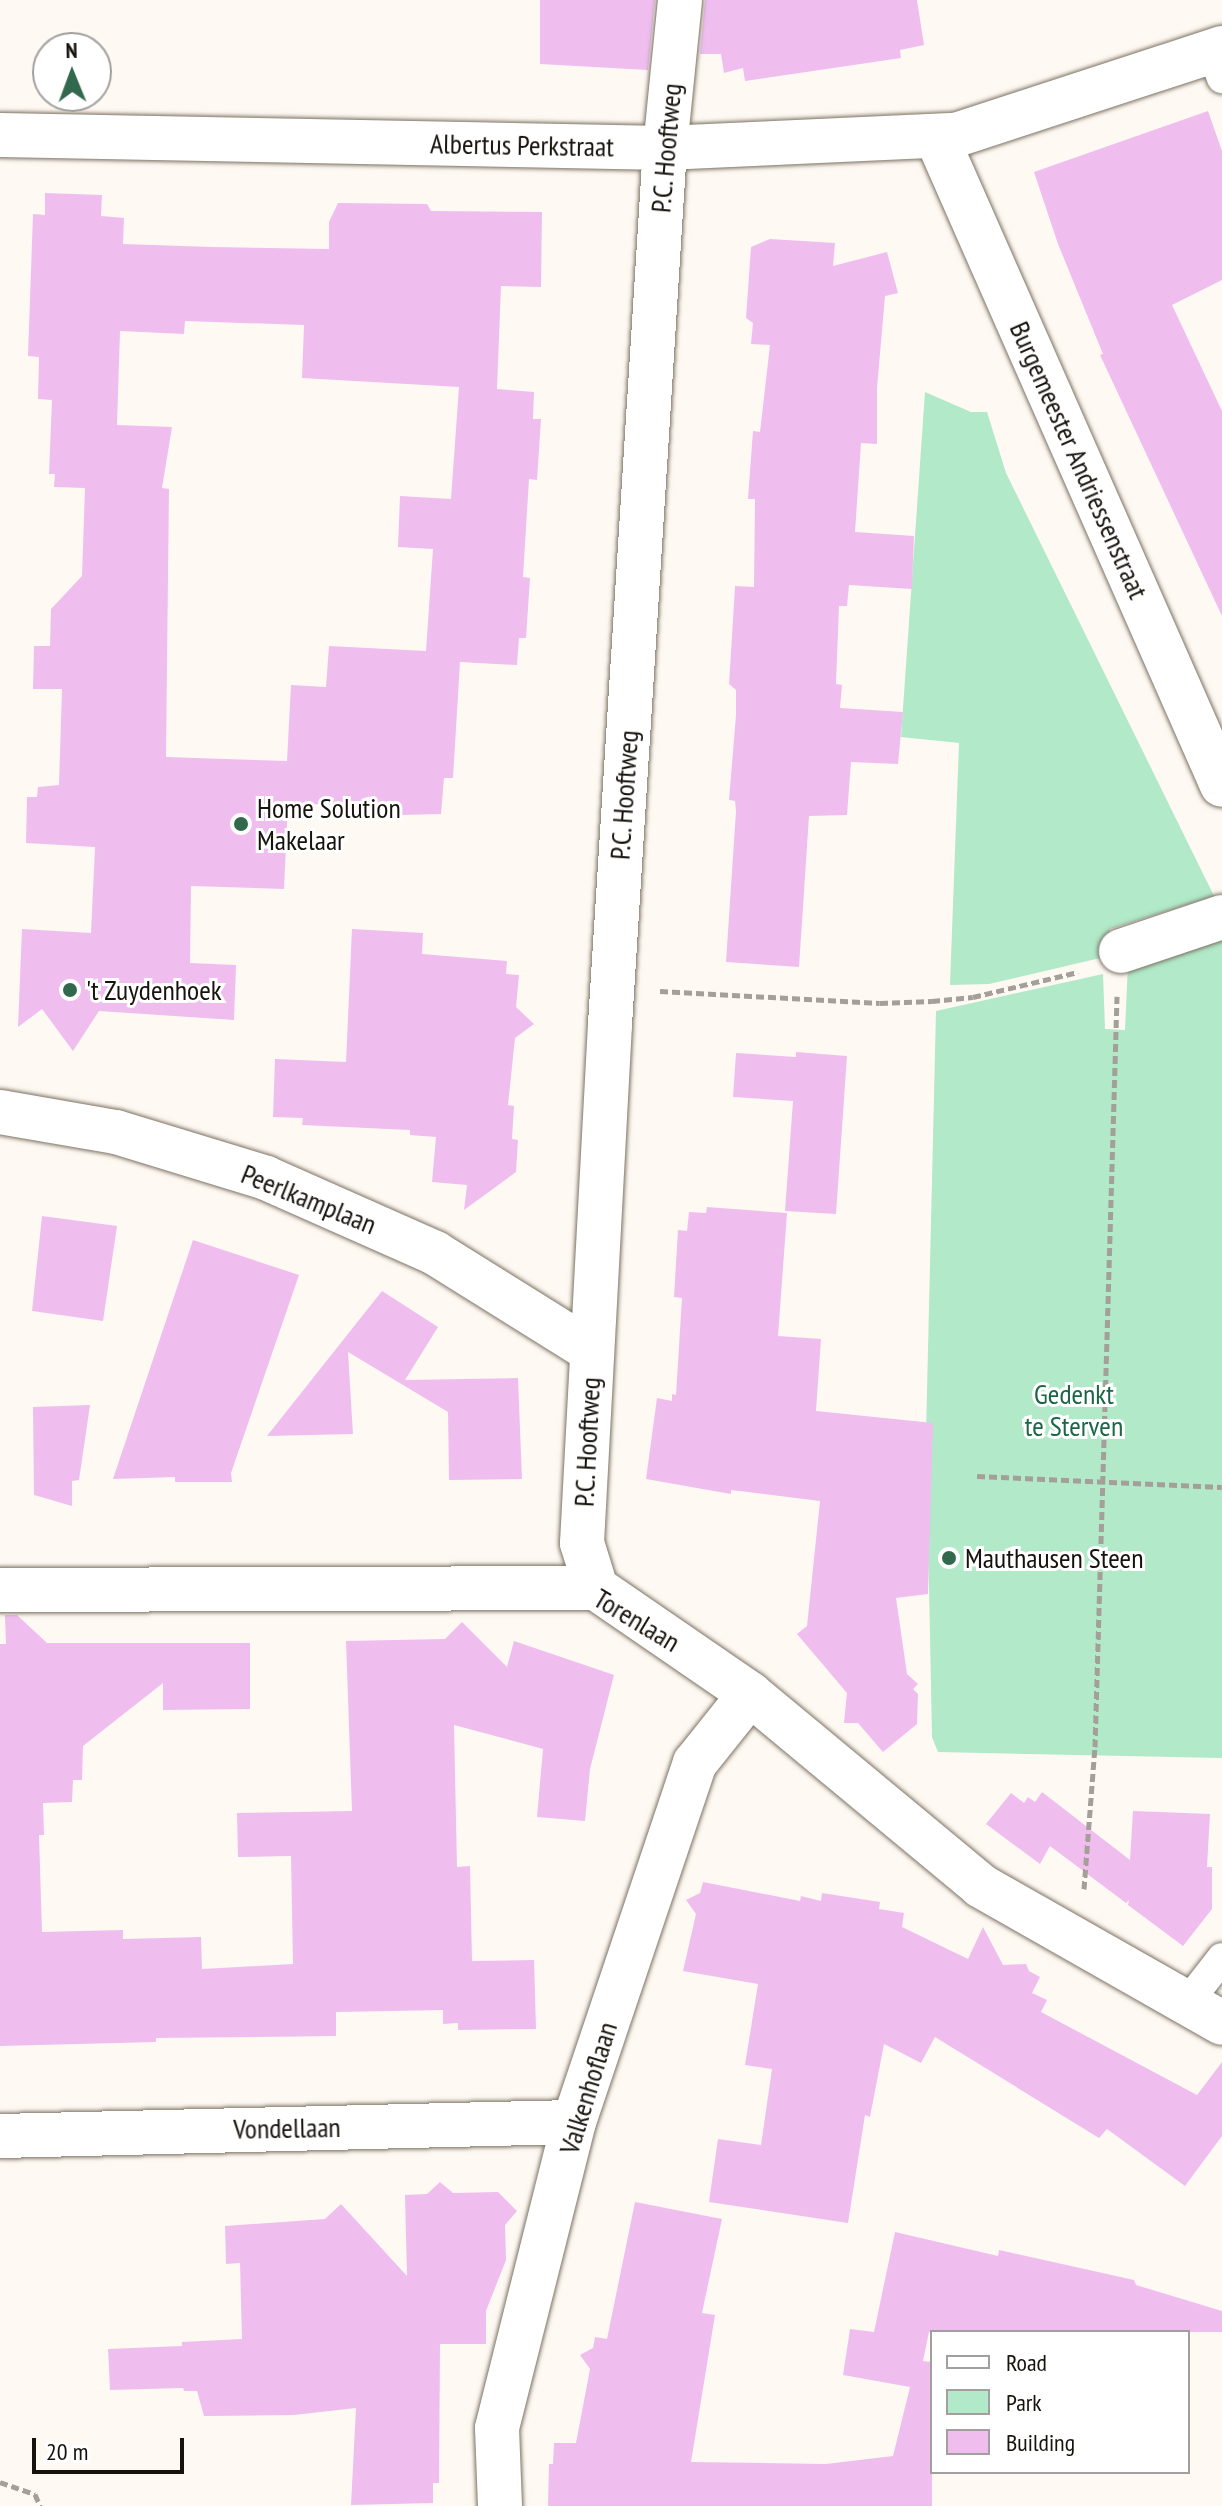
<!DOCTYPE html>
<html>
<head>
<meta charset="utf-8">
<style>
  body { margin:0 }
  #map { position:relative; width:1222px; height:2506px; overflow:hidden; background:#fef9f2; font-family:"PT Sans Narrow",sans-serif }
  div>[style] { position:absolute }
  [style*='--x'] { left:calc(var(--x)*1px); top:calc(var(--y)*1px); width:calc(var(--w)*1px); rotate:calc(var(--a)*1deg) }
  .green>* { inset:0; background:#b1e9c9 }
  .building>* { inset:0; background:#efbeef }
  .path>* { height:5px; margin-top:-2.5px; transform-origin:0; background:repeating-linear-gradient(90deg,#a49f99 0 8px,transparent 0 12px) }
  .roads { filter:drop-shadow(0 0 2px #7d7264) drop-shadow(0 0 2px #7d7264) }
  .service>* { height:30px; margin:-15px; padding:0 15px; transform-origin:15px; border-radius:15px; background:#fff }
  .minor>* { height:44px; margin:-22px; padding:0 22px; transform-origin:22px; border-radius:22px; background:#fff }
  .dots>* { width:22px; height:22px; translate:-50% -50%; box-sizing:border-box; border:4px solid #fff; border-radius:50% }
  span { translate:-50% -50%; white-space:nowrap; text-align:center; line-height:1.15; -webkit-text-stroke:6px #fff; paint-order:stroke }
  .street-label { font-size:28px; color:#16120c }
  .poi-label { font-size:28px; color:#16120c }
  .left { translate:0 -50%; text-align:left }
  .park-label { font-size:28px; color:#1a6645 }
  .legend { position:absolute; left:930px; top:2330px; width:260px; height:144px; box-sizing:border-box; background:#fff; border:2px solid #a2a09e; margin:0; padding:10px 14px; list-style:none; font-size:24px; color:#16120c }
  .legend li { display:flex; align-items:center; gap:16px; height:40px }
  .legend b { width:40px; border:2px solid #a2a09e }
  .north { position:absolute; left:32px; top:32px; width:80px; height:80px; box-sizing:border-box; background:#fff; border:2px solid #a2a09e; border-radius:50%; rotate:359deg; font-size:22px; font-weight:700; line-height:32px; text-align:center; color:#16120c }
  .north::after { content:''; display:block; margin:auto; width:28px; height:36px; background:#32684e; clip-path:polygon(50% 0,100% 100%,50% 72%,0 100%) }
  .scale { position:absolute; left:32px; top:2438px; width:152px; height:36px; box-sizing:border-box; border:4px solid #16120c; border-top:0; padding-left:10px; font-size:24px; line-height:28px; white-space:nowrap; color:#16120c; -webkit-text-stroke:6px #fff; paint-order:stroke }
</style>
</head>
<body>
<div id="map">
  <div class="green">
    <i style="clip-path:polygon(925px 392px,971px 412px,987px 412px,1006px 473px,1214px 896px,1110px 929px,1109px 956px,989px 984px,950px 985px,959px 743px,901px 737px)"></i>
    <i style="clip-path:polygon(1222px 935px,1222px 1758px,938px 1752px,932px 1737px,926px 1434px,936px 1011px,1103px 974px,1105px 1029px,1125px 1030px,1128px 964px)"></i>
  </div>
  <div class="building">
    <i style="clip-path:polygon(540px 0,655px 0,648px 70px,540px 64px)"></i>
    <i style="clip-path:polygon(705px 0,917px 0,924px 45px,900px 50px,901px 58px,745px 81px,743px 68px,724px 73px,721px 54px,700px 54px)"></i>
    <i style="clip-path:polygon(1208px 111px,1222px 151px,1222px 280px,1172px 305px,1222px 411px,1222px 616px,1100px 355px,1103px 354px,1058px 244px,1034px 172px)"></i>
    <i style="clip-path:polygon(evenodd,45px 193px,102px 195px,101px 216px,124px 218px,123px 244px,212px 247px,329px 249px,329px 222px,338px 203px,427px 204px,431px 211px,542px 212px,541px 287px,501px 286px,497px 389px,534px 392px,533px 419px,541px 419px,537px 480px,529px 479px,523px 577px,530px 578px,526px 638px,519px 638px,517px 665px,460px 662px,453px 778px,444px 778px,441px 814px,402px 815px,402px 811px,288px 802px,284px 889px,191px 886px,190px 963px,236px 965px,234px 1020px,99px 1011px,73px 1051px,42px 1009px,18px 1027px,22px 929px,91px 933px,95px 847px,26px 843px,27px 797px,37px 797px,38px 787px,59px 785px,62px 689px,33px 689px,34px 646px,50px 646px,51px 609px,82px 576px,85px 488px,54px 487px,55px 474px,49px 474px,52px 400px,38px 399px,39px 357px,28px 356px,33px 214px,45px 215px,45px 193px,185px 321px,304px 325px,302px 378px,459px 387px,451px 499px,400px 496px,398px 547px,433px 549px,426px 651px,329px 646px,326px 687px,291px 685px,287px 761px,166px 757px,169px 489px,162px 488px,172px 427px,117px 425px,120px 331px,184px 334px,185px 321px)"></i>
    <i style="clip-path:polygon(770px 239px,835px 243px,833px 266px,887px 252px,898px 293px,885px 296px,877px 388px,877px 444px,861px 443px,855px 532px,914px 536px,912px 589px,849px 585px,847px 606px,839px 606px,836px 684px,842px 685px,840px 708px,903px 712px,898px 764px,851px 762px,847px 815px,809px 816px,799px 967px,726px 962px,736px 811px,735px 801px,729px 800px,736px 715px,736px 690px,729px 684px,733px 620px,735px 586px,754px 587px,755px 499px,748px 499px,753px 431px,760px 432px,770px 345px,751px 344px,753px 323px,746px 318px,751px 247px)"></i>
    <i style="clip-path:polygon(352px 929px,423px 933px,422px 954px,507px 961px,506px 974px,519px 975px,516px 1007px,534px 1024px,515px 1038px,508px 1105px,514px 1106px,512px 1139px,518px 1140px,516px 1172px,464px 1210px,467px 1185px,432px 1182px,436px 1137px,410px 1135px,410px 1130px,302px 1125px,303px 1118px,273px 1117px,275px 1059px,346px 1062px)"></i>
    <i style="clip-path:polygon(796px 1052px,847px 1056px,836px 1214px,785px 1211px,793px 1101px,733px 1097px,736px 1053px,796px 1057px)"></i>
    <i style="clip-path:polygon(707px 1207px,787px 1213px,778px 1336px,821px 1339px,816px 1411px,933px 1423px,928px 1594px,896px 1598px,907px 1674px,918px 1684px,913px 1689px,918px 1694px,917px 1724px,883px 1752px,858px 1723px,844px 1723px,847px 1693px,797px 1634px,807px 1626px,820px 1501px,731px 1490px,731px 1494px,646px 1479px,657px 1398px,672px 1401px,672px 1394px,676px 1395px,682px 1298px,674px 1297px,678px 1230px,687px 1231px,689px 1212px,706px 1213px)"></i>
    <i style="clip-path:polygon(42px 1216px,117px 1226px,103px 1321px,32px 1311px)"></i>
    <i style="clip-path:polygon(193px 1240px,299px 1275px,231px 1473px,232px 1482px,175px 1482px,175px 1477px,113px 1479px)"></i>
    <i style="clip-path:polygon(382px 1291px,438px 1327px,405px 1380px,518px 1378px,522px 1479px,449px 1480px,448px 1412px,348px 1352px,353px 1434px,267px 1436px)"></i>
    <i style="clip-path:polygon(90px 1405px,79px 1480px,72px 1481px,72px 1506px,34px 1495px,33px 1407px)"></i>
    <i style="clip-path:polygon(5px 1615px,17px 1615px,47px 1643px,250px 1643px,250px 1709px,163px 1710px,163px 1683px,83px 1746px,82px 1780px,73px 1780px,72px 1802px,43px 1803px,44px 1835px,39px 1835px,42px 1932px,123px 1930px,123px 1939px,201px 1937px,202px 1969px,293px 1964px,291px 1856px,238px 1857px,237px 1813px,352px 1811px,346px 1641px,445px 1639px,462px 1622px,507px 1667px,514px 1641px,614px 1675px,590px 1769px,585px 1821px,537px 1817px,543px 1749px,454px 1725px,457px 1867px,470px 1866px,472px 1961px,534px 1960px,536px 2029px,458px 2030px,458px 2023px,443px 2024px,443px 2010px,336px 2012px,336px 2036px,156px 2038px,156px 2042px,0 2046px,0 1644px,6px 1644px)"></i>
    <i style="clip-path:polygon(1042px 1792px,1130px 1860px,1133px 1811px,1210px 1814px,1207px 1867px,1212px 1867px,1212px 1909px,1183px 1946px,1128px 1905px,1129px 1900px,1126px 1903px,1050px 1846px,1040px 1864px,986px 1824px,1011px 1793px,1024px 1803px,1028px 1797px,1035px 1802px)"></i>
    <i style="clip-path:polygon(703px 1882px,800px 1901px,801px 1896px,821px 1901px,822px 1893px,880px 1902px,879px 1909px,904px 1913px,902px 1927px,968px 1959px,983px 1927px,1003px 1965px,1026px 1964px,1029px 1971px,1040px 1977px,1032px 1993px,1047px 2000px,1041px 2012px,1197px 2095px,1222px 2062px,1222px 2136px,1185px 2186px,1107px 2129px,1099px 2138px,935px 2037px,921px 2063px,884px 2044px,870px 2117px,865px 2115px,848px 2223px,709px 2202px,718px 2139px,761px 2145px,772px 2069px,745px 2065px,758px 1984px,683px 1971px,696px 1914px,686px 1900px,700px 1893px)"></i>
    <i style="clip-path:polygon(440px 2182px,453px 2193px,498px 2192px,517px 2211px,505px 2225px,506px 2260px,486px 2311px,486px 2344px,440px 2344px,439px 2483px,433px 2483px,433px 2503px,351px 2505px,356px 2408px,294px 2415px,204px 2416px,197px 2391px,184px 2391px,183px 2388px,110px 2390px,108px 2349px,182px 2346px,182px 2342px,242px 2339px,240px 2263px,226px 2264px,225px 2226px,325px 2219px,341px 2204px,407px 2276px,405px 2195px,427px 2194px)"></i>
    <i style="clip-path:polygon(635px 2202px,722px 2219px,702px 2313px,715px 2315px,691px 2462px,826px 2464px,893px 2456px,910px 2387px,843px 2375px,850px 2329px,874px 2332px,895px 2232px,998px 2256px,999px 2250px,1134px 2280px,1136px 2285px,1222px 2311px,1222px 2332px,929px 2332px,923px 2361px,932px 2362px,932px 2506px,548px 2506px,549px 2464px,553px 2464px,554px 2443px,576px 2443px,590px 2369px,580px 2355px,593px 2348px,595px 2337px,607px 2339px)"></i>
  </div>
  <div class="path">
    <i style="--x:660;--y:991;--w:220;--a:3.1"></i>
    <i style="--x:880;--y:1003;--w:52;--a:-2.2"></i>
    <i style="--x:932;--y:1001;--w:41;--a:-5.6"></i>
    <i style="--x:973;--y:997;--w:108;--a:-13.4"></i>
    <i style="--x:977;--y:1476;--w:245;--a:2.6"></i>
    <i style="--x:1084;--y:1889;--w:142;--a:-85.6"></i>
    <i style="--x:1095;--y:1747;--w:751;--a:-88.32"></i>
    <i style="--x:0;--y:2482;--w:37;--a:19"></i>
    <i style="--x:35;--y:2494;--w:13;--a:67"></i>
  </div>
  <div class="roads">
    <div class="service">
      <i style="--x:1212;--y:51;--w:29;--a:70"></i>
      <i style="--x:1187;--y:2003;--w:57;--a:-52.1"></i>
    </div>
    <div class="minor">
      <i style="--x:0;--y:135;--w:665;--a:1.12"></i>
      <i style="--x:665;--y:148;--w:291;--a:-2.6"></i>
      <i style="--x:956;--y:135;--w:280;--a:-18.1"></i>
      <i style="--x:936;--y:136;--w:709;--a:66.22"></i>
      <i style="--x:1121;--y:951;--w:107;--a:-18.6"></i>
      <i style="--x:0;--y:1112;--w:118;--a:9.8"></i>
      <i style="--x:116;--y:1132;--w:157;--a:17"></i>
      <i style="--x:266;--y:1178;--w:185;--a:23.9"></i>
      <i style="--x:435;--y:1253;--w:185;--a:32"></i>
      <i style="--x:596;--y:1588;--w:47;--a:-107.3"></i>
      <i style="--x:582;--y:1543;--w:520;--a:-86.91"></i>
      <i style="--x:610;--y:1024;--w:878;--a:-86.41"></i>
      <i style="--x:665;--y:148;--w:149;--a:-84.2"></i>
      <i style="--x:0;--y:1590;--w:596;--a:-0.19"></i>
      <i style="--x:596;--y:1588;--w:187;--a:34.5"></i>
      <i style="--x:750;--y:1694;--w:300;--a:39.7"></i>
      <i style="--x:981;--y:1886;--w:277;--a:29.6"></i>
      <i style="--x:0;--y:2136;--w:574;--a:-1.4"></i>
      <i style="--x:500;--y:2506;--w:78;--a:-92.2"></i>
      <i style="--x:497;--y:2428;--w:316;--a:-75.9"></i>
      <i style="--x:574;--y:2122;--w:379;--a:-71.4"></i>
      <i style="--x:695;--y:1763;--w:88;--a:-51.4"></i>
    </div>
  </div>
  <div class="dots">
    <i style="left:241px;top:824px;background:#32684e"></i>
    <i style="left:70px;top:990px;background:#32684e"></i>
    <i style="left:949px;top:1558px;background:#32684e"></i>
  </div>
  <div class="street-label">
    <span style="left:522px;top:145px;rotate:1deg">Albertus Perkstraat</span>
    <span style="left:666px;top:148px;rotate:-85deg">P.C. Hooftweg</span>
    <span style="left:1079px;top:460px;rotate:66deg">Burgemeester Andriessenstraat</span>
    <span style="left:624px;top:795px;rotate:-86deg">P.C. Hooftweg</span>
    <span style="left:309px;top:1199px;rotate:22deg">Peerlkamplaan</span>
    <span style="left:587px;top:1442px;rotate:-87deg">P.C. Hooftweg</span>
    <span style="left:637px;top:1620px;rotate:31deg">Torenlaan</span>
    <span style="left:588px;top:2088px;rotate:-73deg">Valkenhoflaan</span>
    <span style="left:287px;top:2128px;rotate:-1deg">Vondellaan</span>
  </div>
  <div class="poi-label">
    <span class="left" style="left:257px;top:824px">Home Solution<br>Makelaar</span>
    <span class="left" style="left:86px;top:990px">'t Zuydenhoek</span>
    <span class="left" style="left:965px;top:1558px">Mauthausen Steen</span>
  </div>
  <div class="park-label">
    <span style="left:1074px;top:1410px">Gedenkt<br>te Sterven</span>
  </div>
  <ul class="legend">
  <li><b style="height:10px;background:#fff"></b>Road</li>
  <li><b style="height:22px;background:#b1e9c9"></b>Park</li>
  <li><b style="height:22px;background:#efbeef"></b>Building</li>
  </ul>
  <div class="north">N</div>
  <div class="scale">20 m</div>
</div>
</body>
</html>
